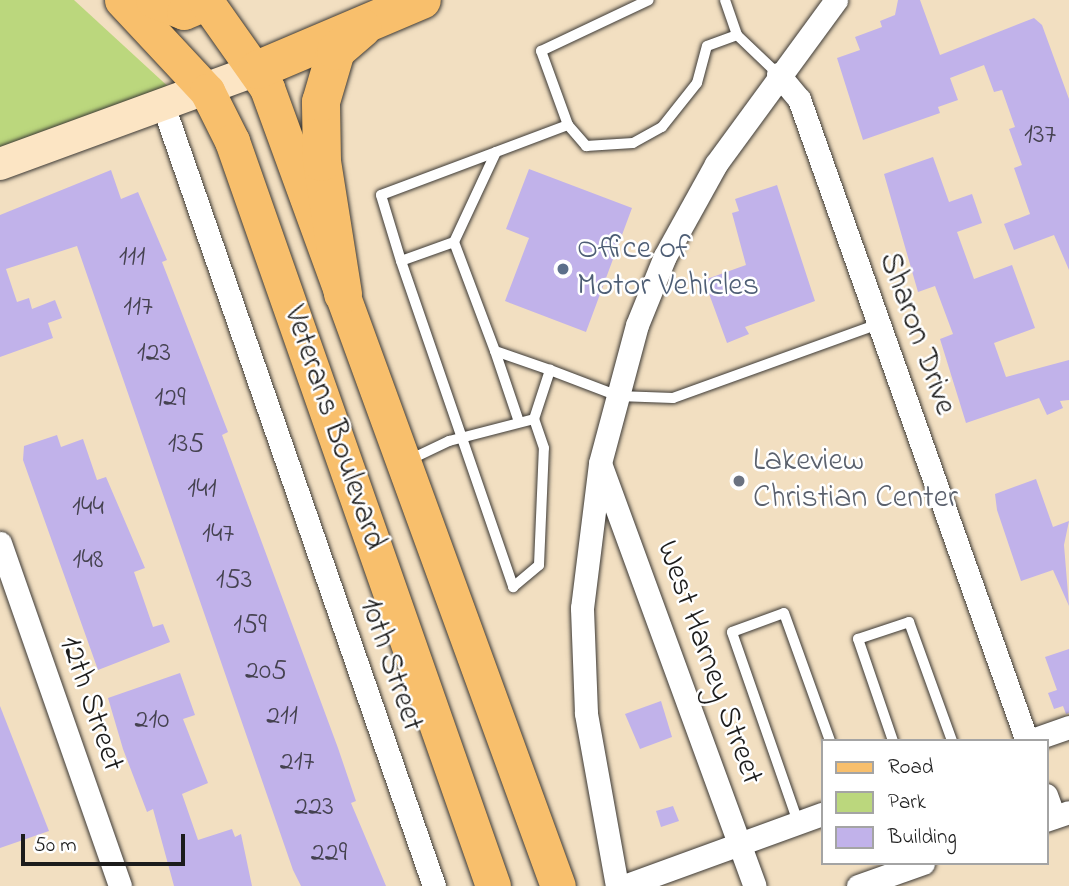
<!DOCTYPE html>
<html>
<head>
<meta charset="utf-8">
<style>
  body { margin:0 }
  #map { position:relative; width:1069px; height:886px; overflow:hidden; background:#f2dfc1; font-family:"Indie Flower",sans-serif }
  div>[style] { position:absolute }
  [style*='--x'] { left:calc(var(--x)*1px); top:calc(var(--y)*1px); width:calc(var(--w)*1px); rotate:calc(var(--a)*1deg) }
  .green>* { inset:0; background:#bbd77d }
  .building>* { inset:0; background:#c1b2ea }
  .roads { filter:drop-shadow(0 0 2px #3c3935) drop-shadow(0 0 2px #3c3935) }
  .service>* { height:10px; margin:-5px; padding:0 5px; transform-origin:5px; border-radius:5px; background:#fff }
  .minor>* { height:23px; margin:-11.5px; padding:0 11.5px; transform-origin:11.5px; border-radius:11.5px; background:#fff }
  .secondary>* { height:32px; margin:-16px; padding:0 16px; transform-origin:16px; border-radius:16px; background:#fce5c4 }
  .primary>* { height:35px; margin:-17.5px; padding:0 17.5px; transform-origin:17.5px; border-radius:17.5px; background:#f8bf6c }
  .motorway>* { height:38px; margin:-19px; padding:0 19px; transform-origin:19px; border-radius:19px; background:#f8bf6c }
  .dots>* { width:19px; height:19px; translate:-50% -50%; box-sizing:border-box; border:4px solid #fff; border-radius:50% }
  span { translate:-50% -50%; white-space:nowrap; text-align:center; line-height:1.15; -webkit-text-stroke:5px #fff; paint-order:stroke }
  .number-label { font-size:28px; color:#454250 }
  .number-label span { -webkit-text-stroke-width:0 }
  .service-label { font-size:32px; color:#4e5e75 }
  .left { translate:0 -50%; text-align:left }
  .street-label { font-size:32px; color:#1c1c1c }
  .worship-label { font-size:32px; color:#5b616d }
  .legend { position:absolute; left:821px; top:739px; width:228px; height:126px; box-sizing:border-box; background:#fff; border:2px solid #a4a4a4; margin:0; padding:9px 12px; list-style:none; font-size:21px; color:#1c1c1c }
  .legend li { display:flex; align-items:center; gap:14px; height:35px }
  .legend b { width:35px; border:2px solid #a4a4a4 }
  .scale { position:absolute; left:21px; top:834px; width:164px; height:32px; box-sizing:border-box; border:4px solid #1c1c1c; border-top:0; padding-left:9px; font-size:21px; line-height:24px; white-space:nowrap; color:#1c1c1c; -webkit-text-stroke:5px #fff; paint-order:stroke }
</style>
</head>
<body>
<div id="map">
  <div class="green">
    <i style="clip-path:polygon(0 0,74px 0,173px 91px,0 152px)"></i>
  </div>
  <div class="building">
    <i style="clip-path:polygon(898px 0,920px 0,940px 55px,1034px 18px,1042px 25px,1069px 99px,1069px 270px,1054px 235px,1014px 250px,1004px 224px,1030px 214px,1014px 168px,1022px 165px,1009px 129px,1015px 127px,1002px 90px,994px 92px,984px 65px,950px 78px,958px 100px,938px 107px,940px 113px,863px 140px,837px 58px,860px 50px,855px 37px,882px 27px,880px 21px,895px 15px)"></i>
    <i style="clip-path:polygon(933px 157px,949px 202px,972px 194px,982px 223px,957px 232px,974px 279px,1012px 265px,1035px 328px,994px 343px,1006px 377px,1069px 360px,1069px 400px,1060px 401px,1063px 408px,1047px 415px,1039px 398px,966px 423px,940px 339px,953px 334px,935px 286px,918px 292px,884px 174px)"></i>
    <i style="clip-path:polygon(529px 169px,632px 208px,586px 332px,505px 301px,529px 238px,506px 229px)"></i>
    <i style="clip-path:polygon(111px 170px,121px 199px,138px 192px,167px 260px,162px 262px,228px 432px,222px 435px,338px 748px,356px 801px,351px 803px,386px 886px,301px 886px,293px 870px,77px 246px,6px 269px,17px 302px,29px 298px,32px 309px,55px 300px,62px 318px,48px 323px,53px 338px,0 357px,0 215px)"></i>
    <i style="clip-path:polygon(777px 185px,815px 301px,745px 327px,749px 334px,727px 343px,704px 280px,746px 265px,732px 213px,739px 211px,735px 199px)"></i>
    <i style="clip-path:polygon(57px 435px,61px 447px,83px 439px,97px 480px,106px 477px,145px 568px,134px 572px,153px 627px,163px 624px,170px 642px,98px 670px,23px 460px,24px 446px)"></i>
    <i style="clip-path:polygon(1036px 479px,1053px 527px,1069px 521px,1064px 545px,1069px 606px,1053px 570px,1021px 581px,997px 510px,995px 494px)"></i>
    <i style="clip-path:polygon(1069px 649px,1069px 713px,1066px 714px,1063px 706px,1054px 709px,1048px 693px,1057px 690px,1045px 657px)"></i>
    <i style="clip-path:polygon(180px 673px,195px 715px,183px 719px,208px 783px,182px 794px,198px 840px,232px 829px,235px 837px,241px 834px,252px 886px,174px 886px,153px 809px,147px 812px,123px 749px,108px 698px)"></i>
    <i style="clip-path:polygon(661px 701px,672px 737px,640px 749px,625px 714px)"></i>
    <i style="clip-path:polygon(0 706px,49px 831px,0 848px)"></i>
    <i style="clip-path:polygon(673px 806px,679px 821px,661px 827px,656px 811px)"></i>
  </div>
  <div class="roads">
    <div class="service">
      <i style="--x:725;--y:0;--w:37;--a:71"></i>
      <i style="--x:568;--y:125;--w:79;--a:-110"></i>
      <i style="--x:541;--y:51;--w:119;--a:-25.3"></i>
      <i style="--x:454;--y:242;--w:56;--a:160.3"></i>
      <i style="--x:401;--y:261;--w:345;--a:71"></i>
      <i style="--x:513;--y:587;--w:34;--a:-40"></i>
      <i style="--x:539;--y:565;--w:117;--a:-87.6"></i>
      <i style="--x:544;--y:448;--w:31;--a:-109"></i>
      <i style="--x:401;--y:261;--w:69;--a:-106.9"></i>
      <i style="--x:381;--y:195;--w:123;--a:-20.5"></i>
      <i style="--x:495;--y:351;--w:75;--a:71.3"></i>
      <i style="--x:550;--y:370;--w:58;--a:-160.9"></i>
      <i style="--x:495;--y:351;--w:116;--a:-110.6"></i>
      <i style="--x:454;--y:242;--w:99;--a:-65"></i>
      <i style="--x:496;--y:152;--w:77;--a:-20.6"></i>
      <i style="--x:568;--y:125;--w:28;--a:49"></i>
      <i style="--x:586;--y:146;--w:47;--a:-3.7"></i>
      <i style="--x:633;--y:143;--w:33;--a:-29"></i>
      <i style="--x:662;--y:127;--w:56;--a:-51.5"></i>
      <i style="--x:697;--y:83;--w:38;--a:-75"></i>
      <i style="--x:707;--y:46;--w:32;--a:-20"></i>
      <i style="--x:737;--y:35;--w:57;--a:43.6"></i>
      <i style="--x:407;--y:461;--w:47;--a:-25.5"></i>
      <i style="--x:449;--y:441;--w:88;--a:-14.5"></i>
      <i style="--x:534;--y:419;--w:52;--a:-71.9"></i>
      <i style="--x:550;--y:370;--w:73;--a:20.9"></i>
      <i style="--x:618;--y:396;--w:55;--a:2.1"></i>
      <i style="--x:673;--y:398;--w:219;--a:-19.8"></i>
      <i style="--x:893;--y:741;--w:108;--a:-108.9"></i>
      <i style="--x:858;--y:639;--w:54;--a:-18.4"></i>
      <i style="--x:909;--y:622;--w:127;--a:70.1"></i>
      <i style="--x:798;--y:822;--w:201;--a:-109.2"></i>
      <i style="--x:732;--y:632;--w:55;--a:-20.1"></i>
      <i style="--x:784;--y:613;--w:136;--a:70.2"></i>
    </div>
    <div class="minor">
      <i style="--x:778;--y:74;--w:33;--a:50"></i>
      <i style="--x:799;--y:99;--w:681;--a:70.45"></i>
      <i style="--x:164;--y:108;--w:824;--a:70.86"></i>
      <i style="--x:601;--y:466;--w:447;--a:69.9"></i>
      <i style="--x:0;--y:543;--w:363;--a:70.7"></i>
      <i style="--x:1029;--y:741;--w:42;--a:-19.3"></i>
      <i style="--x:1046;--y:795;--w:23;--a:70"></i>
      <i style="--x:1046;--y:820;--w:24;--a:-19"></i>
      <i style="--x:617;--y:886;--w:176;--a:-100.2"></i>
      <i style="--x:586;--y:713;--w:105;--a:-92.2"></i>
      <i style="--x:582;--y:608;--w:146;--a:-82.9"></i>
      <i style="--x:600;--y:463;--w:143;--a:-75"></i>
      <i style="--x:637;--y:325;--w:74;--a:-67.9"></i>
      <i style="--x:665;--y:256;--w:105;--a:-61"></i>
      <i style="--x:716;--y:164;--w:203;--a:-53.8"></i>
      <i style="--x:624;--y:886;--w:211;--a:-20"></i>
      <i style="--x:858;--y:886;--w:69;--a:-19.5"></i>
    </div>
    <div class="secondary">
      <i style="--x:0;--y:164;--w:274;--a:-20.1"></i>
    </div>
    <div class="primary">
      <i style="--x:122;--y:0;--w:125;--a:47"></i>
      <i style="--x:207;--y:91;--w:56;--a:63.4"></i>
      <i style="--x:232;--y:141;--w:789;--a:70.69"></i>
      <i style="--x:153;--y:0;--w:33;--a:21"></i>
      <i style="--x:184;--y:12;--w:25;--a:-23"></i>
      <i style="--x:205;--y:0;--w:108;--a:54.8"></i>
      <i style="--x:267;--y:88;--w:849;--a:69.97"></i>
    </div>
    <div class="motorway">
      <i style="--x:257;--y:70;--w:179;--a:-23"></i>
      <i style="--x:343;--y:294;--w:134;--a:-99"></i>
      <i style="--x:322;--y:162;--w:60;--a:-91"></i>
      <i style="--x:321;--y:102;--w:53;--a:-73.6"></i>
      <i style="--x:336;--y:51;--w:35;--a:-41"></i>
    </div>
  </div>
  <div class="dots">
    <i style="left:563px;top:269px;background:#5c6f8a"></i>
    <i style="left:739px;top:481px;background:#6b7280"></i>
  </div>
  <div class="number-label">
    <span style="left:1040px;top:136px">137</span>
    <span style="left:132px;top:258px">111</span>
    <span style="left:138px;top:308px">117</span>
    <span style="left:154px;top:354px">123</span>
    <span style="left:170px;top:399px">129</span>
    <span style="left:186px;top:445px">135</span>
    <span style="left:202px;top:490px">141</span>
    <span style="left:88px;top:508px">144</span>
    <span style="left:218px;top:535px">147</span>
    <span style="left:88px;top:561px">148</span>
    <span style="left:234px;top:581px">153</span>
    <span style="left:250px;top:626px">159</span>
    <span style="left:266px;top:672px">205</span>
    <span style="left:282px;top:717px">211</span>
    <span style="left:152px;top:721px">210</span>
    <span style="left:297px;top:763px">217</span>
    <span style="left:314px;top:808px">223</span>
    <span style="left:329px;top:854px">229</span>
  </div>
  <div class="service-label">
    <span class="left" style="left:577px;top:269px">Office of<br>Motor Vehicles</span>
  </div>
  <div class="street-label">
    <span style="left:916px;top:334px;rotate:70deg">Sharon Drive</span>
    <span style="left:333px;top:428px;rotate:71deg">Veterans Boulevard</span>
    <span style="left:708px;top:663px;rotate:70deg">West Harney Street</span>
    <span style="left:390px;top:665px;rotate:71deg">10th Street</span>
    <span style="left:90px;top:704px;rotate:71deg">12th Street</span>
  </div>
  <div class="worship-label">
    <span class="left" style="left:753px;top:481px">Lakeview<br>Christian Center</span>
  </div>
  <ul class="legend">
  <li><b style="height:9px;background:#f8bf6c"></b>Road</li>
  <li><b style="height:19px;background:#bbd77d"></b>Park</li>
  <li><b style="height:19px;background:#c1b2ea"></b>Building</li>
  </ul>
  <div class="scale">50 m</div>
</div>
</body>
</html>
